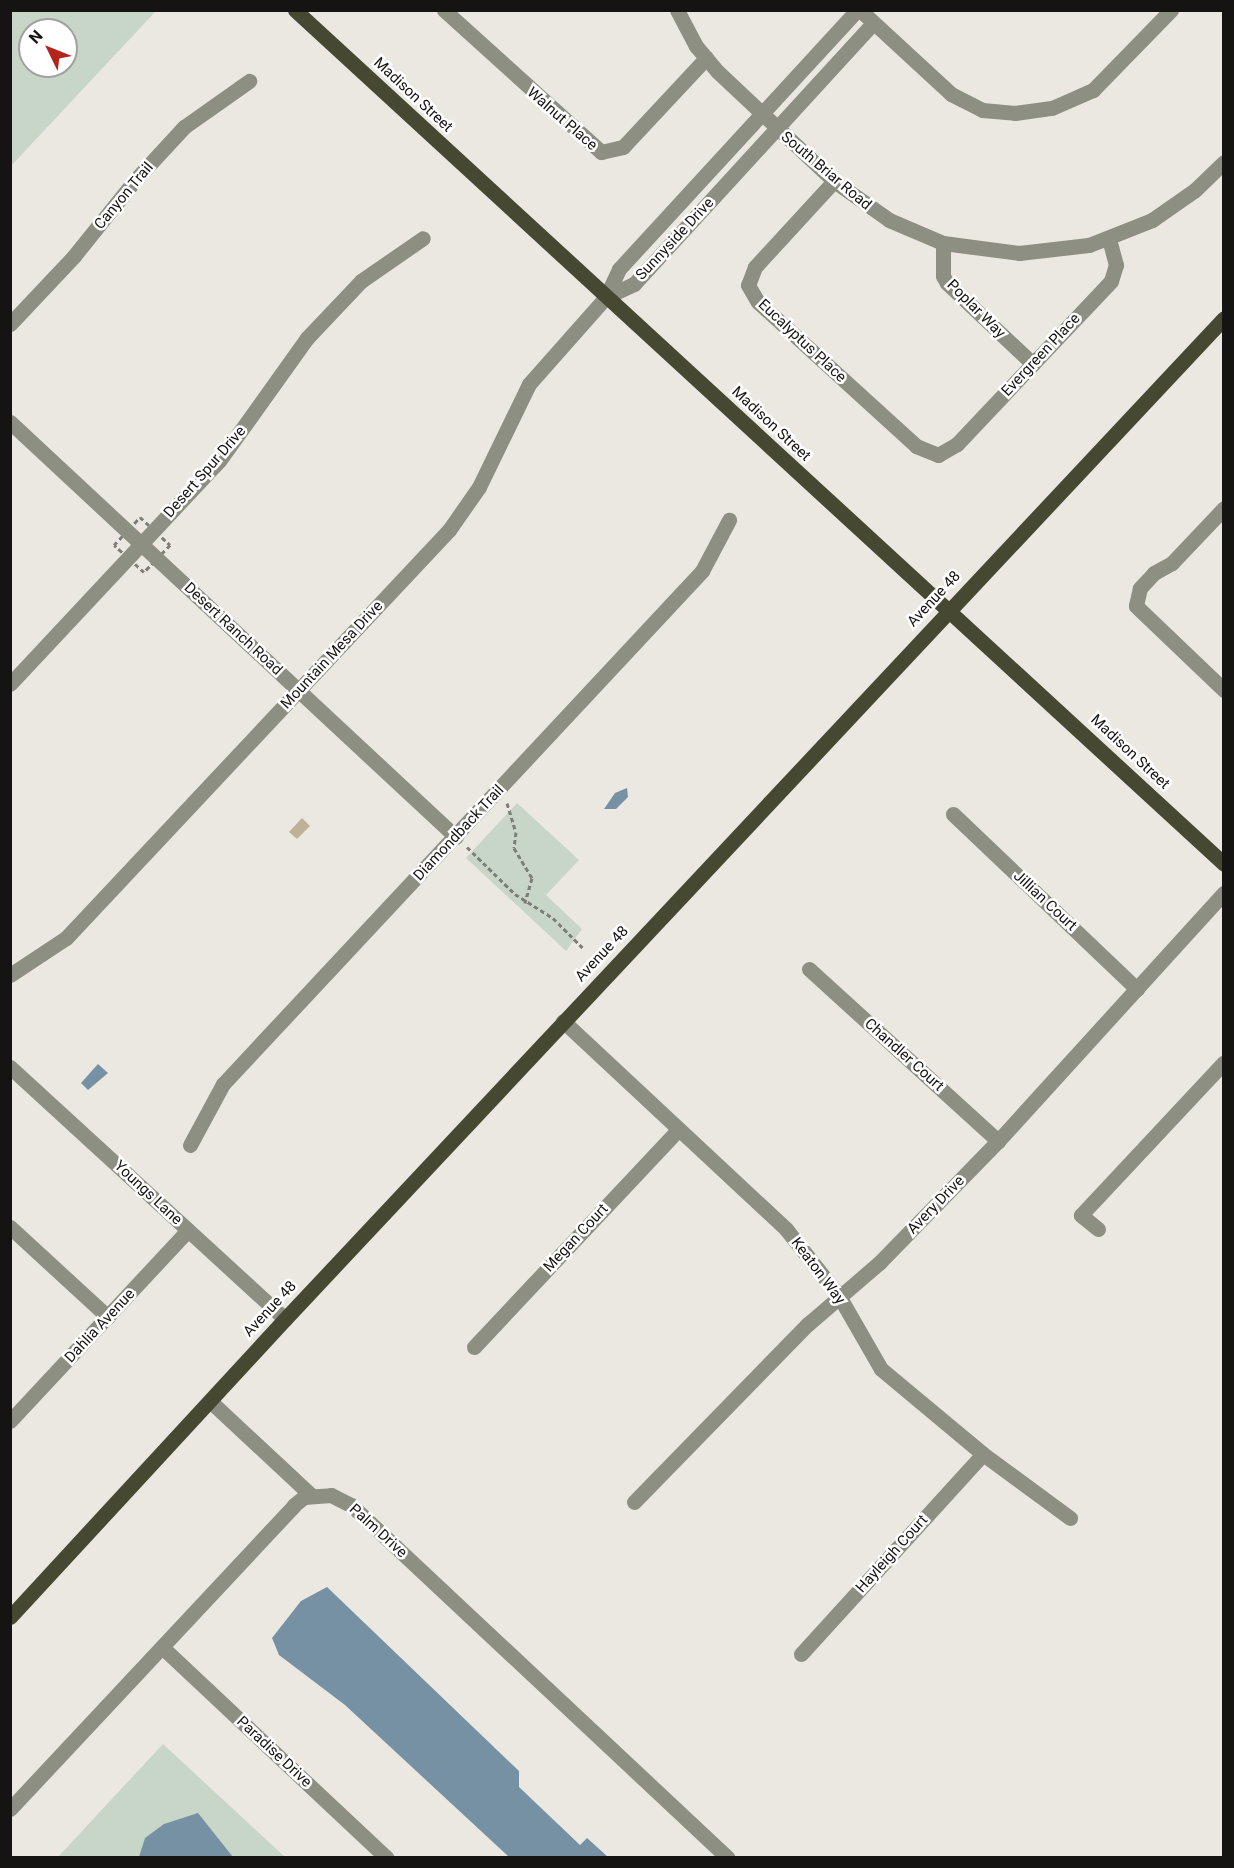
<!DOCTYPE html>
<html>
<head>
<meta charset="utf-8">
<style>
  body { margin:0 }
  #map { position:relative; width:1234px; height:1868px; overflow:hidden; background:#ebe8e1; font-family:Roboto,sans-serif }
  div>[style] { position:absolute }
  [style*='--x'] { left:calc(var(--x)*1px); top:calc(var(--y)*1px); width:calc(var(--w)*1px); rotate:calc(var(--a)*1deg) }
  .green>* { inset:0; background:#c7d6c7 }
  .water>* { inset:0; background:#7791a4 }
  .building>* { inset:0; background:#beb296 }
  .path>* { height:3px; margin-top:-1.5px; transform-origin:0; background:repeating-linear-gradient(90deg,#7f7d79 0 4.5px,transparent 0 7.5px) }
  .minor>* { height:15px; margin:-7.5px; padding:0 7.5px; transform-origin:7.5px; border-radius:7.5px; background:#8e8f83 }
  .major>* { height:15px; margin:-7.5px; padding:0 7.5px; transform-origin:7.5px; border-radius:7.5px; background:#464832 }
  span { translate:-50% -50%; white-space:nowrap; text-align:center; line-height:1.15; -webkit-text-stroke:5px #fff; paint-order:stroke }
  .street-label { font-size:15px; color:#151412 }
  .frame { position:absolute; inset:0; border:12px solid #151412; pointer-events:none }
  .north { position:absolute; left:18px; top:18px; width:60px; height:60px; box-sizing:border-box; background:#fff; border:2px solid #a1a1a0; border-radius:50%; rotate:313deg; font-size:16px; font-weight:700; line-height:24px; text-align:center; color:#151412 }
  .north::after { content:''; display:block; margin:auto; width:21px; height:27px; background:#b3241a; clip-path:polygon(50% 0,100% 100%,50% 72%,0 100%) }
</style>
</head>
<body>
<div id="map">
  <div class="green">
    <i style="clip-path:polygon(evenodd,11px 10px,156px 11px,11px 166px,10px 11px,11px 10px,30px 30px,66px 30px,66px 66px,30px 66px,30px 30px)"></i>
    <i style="clip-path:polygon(517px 803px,579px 860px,546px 895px,582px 929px,566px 951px,466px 858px)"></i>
    <i style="clip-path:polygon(163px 1744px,285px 1857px,57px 1858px)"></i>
  </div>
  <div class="water">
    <i style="clip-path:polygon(627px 788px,628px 797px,616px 809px,604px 809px,615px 793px)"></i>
    <i style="clip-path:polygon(98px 1064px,108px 1073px,88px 1090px,81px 1083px)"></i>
    <i style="clip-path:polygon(327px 1587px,519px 1771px,519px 1787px,580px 1845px,587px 1838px,608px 1857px,509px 1857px,345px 1705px,279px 1655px,272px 1638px,301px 1601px)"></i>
    <i style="clip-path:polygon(198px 1813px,233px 1857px,139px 1857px,145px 1838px,164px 1824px)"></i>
  </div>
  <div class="building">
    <i style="clip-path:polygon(302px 818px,310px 826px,297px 839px,289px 832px)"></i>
  </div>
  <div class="path">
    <i style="--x:140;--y:517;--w:41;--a:43"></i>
    <i style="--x:170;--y:545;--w:37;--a:134"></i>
    <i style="--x:144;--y:572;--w:40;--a:-138"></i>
    <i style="--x:114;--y:545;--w:38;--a:-47"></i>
    <i style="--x:507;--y:803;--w:30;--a:73"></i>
    <i style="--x:516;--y:832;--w:16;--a:97"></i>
    <i style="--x:514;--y:848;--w:35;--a:59"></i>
    <i style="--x:532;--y:878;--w:26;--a:106"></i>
    <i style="--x:467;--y:847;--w:67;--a:44.4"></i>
    <i style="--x:515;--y:894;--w:45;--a:32.3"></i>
    <i style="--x:553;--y:918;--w:44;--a:45"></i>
  </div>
  <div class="minor">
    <i style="--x:444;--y:10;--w:212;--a:42.1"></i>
    <i style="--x:601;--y:152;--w:23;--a:-13"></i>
    <i style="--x:623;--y:147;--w:122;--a:-47"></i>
    <i style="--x:677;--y:10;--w:41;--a:62.2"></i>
    <i style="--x:696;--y:46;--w:34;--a:50"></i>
    <i style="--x:718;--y:72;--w:159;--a:43.2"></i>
    <i style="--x:834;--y:181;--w:67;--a:35.3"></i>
    <i style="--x:889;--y:220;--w:59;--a:23.1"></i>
    <i style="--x:943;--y:243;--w:77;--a:7.5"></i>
    <i style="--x:1019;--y:253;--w:70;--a:-6.5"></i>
    <i style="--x:1089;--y:245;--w:68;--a:-21.6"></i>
    <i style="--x:1152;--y:220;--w:52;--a:-34.9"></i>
    <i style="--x:1195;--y:190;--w:40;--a:-44"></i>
    <i style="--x:860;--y:10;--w:124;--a:42.7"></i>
    <i style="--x:951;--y:94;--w:35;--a:27"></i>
    <i style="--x:982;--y:110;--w:33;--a:5"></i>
    <i style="--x:1015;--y:113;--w:37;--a:-8"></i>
    <i style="--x:1052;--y:108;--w:45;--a:-23.7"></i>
    <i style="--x:1093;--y:90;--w:112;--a:-45.7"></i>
    <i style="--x:834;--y:181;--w:117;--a:132.6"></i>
    <i style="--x:755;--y:267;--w:19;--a:111"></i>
    <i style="--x:748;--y:285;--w:20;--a:60"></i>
    <i style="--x:758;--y:302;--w:214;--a:42.3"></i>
    <i style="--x:916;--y:446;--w:24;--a:22"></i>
    <i style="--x:938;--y:455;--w:22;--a:-30"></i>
    <i style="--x:957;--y:444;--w:224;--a:-46.6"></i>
    <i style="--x:1111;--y:281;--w:17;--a:-73"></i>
    <i style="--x:1116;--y:265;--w:27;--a:-105"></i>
    <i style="--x:943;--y:243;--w:33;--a:90"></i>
    <i style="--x:943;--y:276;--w:8;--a:60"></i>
    <i style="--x:947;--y:283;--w:118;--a:43.3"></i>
    <i style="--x:606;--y:297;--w:31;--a:-25"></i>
    <i style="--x:634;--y:284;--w:354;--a:-47.5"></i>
    <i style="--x:10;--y:324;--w:93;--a:-46.7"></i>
    <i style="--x:74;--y:256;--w:99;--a:-51.2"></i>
    <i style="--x:136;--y:179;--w:71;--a:-47.3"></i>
    <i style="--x:184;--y:127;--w:80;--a:-35.3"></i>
    <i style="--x:10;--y:422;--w:609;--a:42.94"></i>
    <i style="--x:1224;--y:508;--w:76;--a:133.4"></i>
    <i style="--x:1172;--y:563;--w:21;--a:151"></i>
    <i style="--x:1154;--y:573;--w:21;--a:133"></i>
    <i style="--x:1140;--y:588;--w:18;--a:103"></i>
    <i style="--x:1136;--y:606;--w:122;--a:43.7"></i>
    <i style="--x:10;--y:684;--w:306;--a:-46.9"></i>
    <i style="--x:219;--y:461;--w:151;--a:-54.4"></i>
    <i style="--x:307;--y:338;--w:79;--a:-46.5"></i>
    <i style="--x:361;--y:281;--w:75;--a:-34.7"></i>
    <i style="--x:953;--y:814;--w:254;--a:43.6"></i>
    <i style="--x:809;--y:969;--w:256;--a:42.3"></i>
    <i style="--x:10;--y:975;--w:67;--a:-33.5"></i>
    <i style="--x:66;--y:938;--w:560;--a:-46.81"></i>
    <i style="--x:449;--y:530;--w:52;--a:-55.1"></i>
    <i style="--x:479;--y:487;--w:114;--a:-64.1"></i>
    <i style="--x:529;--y:384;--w:116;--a:-48.5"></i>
    <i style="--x:606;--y:297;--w:31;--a:-65"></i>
    <i style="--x:619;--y:269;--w:352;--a:-47.4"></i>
    <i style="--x:563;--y:1021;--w:305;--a:43"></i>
    <i style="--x:786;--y:1229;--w:85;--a:51.7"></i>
    <i style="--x:839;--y:1296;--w:84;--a:60.1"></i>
    <i style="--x:881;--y:1369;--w:133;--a:39.8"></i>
    <i style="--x:983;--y:1454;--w:108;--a:36.3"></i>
    <i style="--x:10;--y:1067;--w:373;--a:42.5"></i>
    <i style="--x:190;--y:1145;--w:69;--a:-61.6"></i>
    <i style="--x:223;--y:1084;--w:702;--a:-46.96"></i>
    <i style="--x:702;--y:571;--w:58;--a:-62.1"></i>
    <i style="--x:10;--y:1227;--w:133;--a:42.6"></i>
    <i style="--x:1098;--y:1229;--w:22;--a:-141"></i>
    <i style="--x:1081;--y:1215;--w:209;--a:-46.9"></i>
    <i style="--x:474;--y:1347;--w:298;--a:-46.8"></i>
    <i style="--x:210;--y:1401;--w:139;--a:43"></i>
    <i style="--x:10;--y:1421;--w:261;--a:-47"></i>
    <i style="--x:634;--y:1502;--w:249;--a:-45.7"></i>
    <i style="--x:808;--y:1324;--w:94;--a:-40.7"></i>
    <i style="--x:879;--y:1263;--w:170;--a:-45.7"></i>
    <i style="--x:998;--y:1141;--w:336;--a:-47.7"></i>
    <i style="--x:162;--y:1647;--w:308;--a:43.2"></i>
    <i style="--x:801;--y:1654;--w:270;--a:-47.7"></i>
    <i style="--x:10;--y:1809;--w:416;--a:-46.9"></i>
    <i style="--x:294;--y:1505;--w:13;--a:-39"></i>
    <i style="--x:304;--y:1497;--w:27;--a:-4"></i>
    <i style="--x:331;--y:1495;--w:22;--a:27"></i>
    <i style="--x:351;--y:1505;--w:516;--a:43.12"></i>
  </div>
  <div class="major">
    <i style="--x:295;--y:10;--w:1262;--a:42.59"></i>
    <i style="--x:10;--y:1617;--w:405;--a:-47.3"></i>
    <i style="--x:285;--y:1319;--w:1372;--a:-46.83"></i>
  </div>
  <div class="street-label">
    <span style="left:413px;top:95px;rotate:43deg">Madison Street</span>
    <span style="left:562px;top:119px;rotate:41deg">Walnut Place</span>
    <span style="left:826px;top:171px;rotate:40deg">South Briar Road</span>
    <span style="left:124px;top:196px;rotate:-50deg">Canyon Trail</span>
    <span style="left:675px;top:239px;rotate:-47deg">Sunnyside Drive</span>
    <span style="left:976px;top:309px;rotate:45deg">Poplar Way</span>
    <span style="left:802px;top:341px;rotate:43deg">Eucalyptus Place</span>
    <span style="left:1041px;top:355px;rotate:-47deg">Evergreen Place</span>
    <span style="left:771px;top:424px;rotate:43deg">Madison Street</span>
    <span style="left:205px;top:472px;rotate:-49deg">Desert Spur Drive</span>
    <span style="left:934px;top:599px;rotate:-47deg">Avenue 48</span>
    <span style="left:233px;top:629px;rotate:43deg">Desert Ranch Road</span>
    <span style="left:332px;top:655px;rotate:-47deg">Mountain Mesa Drive</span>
    <span style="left:1130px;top:752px;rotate:43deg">Madison Street</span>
    <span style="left:459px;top:833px;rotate:-47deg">Diamondback Trail</span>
    <span style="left:1045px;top:901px;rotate:43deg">Jillian Court</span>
    <span style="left:602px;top:954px;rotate:-47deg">Avenue 48</span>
    <span style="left:904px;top:1055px;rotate:42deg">Chandler Court</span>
    <span style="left:148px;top:1193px;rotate:43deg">Youngs Lane</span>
    <span style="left:936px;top:1205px;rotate:-46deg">Avery Drive</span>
    <span style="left:576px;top:1238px;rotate:-47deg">Megan Court</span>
    <span style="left:818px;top:1271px;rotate:53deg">Keaton Way</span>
    <span style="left:270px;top:1309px;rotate:-47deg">Avenue 48</span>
    <span style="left:100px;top:1326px;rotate:-47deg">Dahlia Avenue</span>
    <span style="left:378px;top:1531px;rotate:42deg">Palm Drive</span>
    <span style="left:892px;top:1554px;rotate:-48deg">Hayleigh Court</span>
    <span style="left:274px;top:1752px;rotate:43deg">Paradise Drive</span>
  </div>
  <div class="frame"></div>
  <div class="north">N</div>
</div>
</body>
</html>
